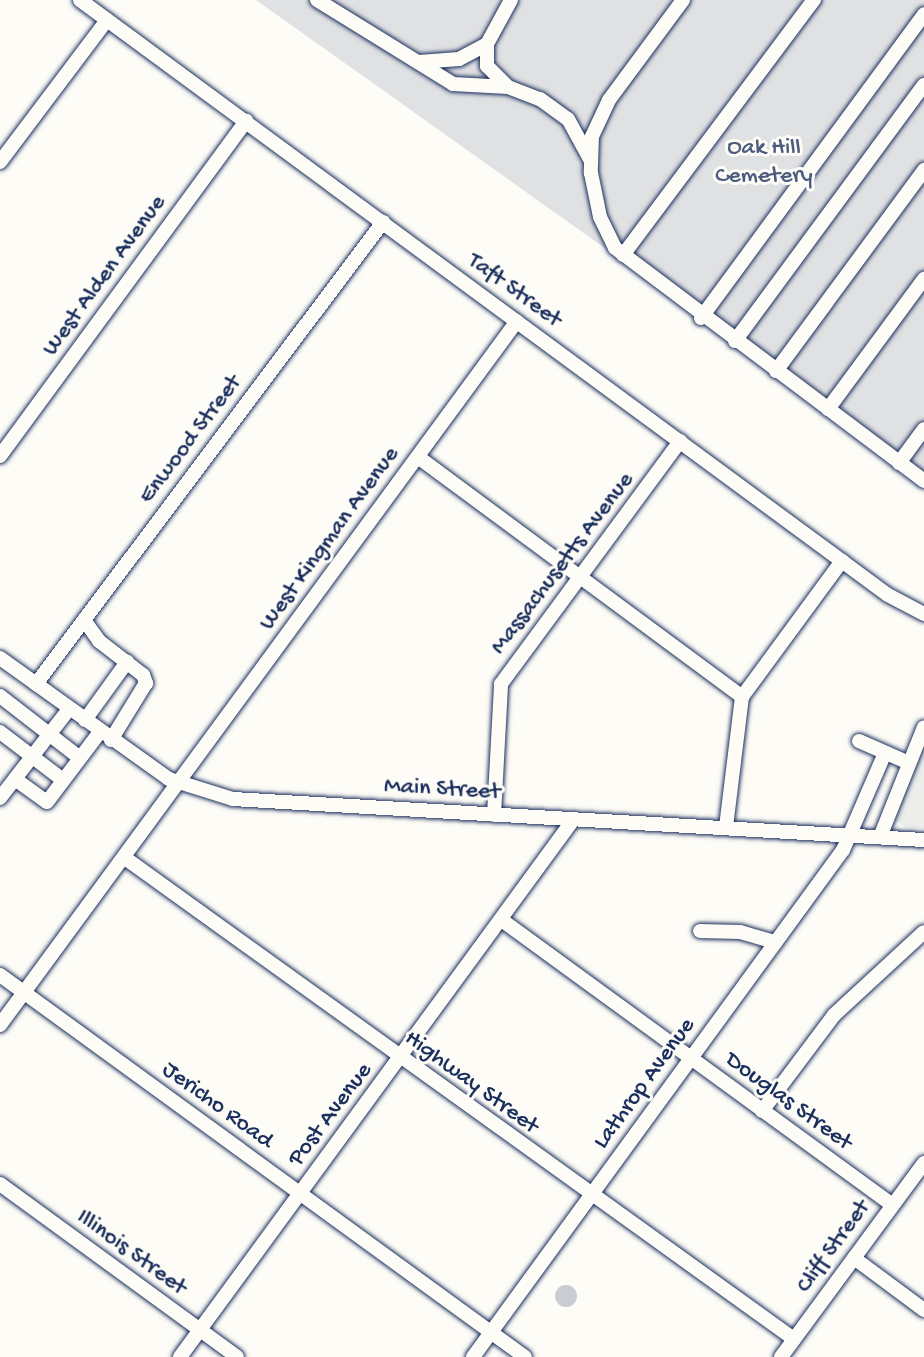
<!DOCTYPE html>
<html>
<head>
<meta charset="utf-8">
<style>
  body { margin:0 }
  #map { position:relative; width:924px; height:1357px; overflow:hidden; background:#fdfcf7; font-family:"Gochi Hand",sans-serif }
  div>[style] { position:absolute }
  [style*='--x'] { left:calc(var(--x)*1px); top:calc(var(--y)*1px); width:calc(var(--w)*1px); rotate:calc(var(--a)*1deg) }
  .built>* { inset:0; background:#edeeec }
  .green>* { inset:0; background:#e0e1e3 }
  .building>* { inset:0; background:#c9ccd3 }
  .round { border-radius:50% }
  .roads { filter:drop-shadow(0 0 2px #1b2f5e) drop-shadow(0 0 2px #1b2f5e) }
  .minor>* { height:14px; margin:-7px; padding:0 7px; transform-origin:7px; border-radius:7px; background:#fdfcf7 }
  span { translate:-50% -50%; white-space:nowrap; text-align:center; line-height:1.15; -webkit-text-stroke:6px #fdfcf7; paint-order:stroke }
  .park-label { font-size:24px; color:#4c5c7f }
  .street-label { font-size:24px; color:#1b2f5e }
</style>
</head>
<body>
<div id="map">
  <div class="built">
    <i style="clip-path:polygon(924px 737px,924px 829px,904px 827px,892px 817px)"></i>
  </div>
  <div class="green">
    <i style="clip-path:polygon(256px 0,924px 0,924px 475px)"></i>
  </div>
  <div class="building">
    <i class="round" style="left:555px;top:1285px;width:22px;height:22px"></i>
  </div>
  <div class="roads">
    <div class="minor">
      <i style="--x:80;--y:0;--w:1003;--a:36.37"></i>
      <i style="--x:888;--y:595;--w:41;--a:27.8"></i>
      <i style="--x:317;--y:0;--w:160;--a:31.7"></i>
      <i style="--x:453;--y:84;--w:55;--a:3.1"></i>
      <i style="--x:508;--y:87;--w:34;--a:21"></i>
      <i style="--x:540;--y:99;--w:34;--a:36"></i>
      <i style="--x:568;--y:119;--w:48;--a:61.3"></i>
      <i style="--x:683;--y:0;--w:124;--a:126.5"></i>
      <i style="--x:609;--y:100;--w:40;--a:115"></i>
      <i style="--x:592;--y:136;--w:37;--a:92"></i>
      <i style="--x:591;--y:173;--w:45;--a:78.4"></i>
      <i style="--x:600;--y:217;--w:34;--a:64"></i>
      <i style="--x:615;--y:248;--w:387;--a:37"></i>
      <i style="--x:419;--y:62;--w:40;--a:-4.3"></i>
      <i style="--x:459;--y:59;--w:32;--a:-28"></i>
      <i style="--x:508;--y:87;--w:30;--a:-135"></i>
      <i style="--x:487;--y:66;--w:22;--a:-90"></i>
      <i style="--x:487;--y:44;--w:50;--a:-61.4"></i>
      <i style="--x:0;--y:162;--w:178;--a:-53"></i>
      <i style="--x:623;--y:255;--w:319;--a:-53.2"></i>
      <i style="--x:701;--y:318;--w:377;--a:-53.7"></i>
      <i style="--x:735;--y:341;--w:318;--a:-53.6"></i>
      <i style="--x:776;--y:371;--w:250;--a:-53.6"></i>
      <i style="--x:828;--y:409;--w:162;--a:-53.6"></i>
      <i style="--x:0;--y:456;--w:416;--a:-53.7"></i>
      <i style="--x:418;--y:457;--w:403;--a:36.5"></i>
      <i style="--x:899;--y:463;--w:42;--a:-53.7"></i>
      <i style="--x:84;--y:620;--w:26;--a:54"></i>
      <i style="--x:99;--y:641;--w:56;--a:37.7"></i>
      <i style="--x:143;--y:675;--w:9;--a:69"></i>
      <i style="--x:146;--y:683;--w:67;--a:121.6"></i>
      <i style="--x:0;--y:658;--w:208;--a:35.6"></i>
      <i style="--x:169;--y:779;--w:67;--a:17.4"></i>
      <i style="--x:233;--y:799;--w:692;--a:3.4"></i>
      <i style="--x:36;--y:684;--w:578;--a:-53.09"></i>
      <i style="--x:0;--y:696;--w:101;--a:37.8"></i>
      <i style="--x:85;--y:720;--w:72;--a:-54.1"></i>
      <i style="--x:0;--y:732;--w:79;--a:37.3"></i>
      <i style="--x:859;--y:741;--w:55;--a:23.7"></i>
      <i style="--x:15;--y:779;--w:39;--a:36"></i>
      <i style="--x:47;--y:802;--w:88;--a:-52.9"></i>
      <i style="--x:0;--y:798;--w:113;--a:-52.2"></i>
      <i style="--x:494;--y:815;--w:131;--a:-86.9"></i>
      <i style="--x:501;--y:684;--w:302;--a:-53.6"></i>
      <i style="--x:726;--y:827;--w:131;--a:-83"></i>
      <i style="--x:742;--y:697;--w:169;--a:-53.7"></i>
      <i style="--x:880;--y:837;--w:118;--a:-68.2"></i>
      <i style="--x:125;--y:858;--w:824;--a:35.72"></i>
      <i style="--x:503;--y:921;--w:482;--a:36.1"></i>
      <i style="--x:700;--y:931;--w:40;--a:1.4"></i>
      <i style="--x:740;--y:932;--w:37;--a:16"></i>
      <i style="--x:0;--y:975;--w:649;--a:36.04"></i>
      <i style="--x:0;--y:1025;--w:873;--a:-53.71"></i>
      <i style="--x:762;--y:1111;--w:120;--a:-53.1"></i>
      <i style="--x:834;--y:1015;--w:122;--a:-42.7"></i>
      <i style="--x:0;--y:1184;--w:293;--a:36.1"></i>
      <i style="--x:854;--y:1258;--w:87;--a:36.6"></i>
      <i style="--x:180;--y:1357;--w:665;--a:-53.8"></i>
      <i style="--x:473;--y:1357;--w:628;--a:-53.88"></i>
      <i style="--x:843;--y:850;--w:106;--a:-66.6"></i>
      <i style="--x:781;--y:1357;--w:241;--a:-53.6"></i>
    </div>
  </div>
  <div class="park-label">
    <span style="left:764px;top:163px">Oak Hill<br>Cemetery</span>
  </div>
  <div class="street-label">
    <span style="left:105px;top:276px;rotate:-54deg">West Alden Avenue</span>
    <span style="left:514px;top:291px;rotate:36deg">Taft Street</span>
    <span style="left:191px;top:440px;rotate:-53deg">Enwood Street</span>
    <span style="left:330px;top:539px;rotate:-54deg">West Kingman Avenue</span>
    <span style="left:563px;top:564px;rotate:-53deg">Massachusetts Avenue</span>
    <span style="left:442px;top:790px;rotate:3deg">Main Street</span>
    <span style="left:471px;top:1083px;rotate:36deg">Highway Street</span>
    <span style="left:645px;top:1084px;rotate:-54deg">Lathrop Avenue</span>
    <span style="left:788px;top:1102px;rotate:36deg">Douglas Street</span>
    <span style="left:217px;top:1106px;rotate:36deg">Jericho Road</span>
    <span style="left:331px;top:1115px;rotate:-53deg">Post Avenue</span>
    <span style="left:834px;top:1247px;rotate:-54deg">Cliff Street</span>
    <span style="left:131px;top:1253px;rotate:36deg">Illinois Street</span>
  </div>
</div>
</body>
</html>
